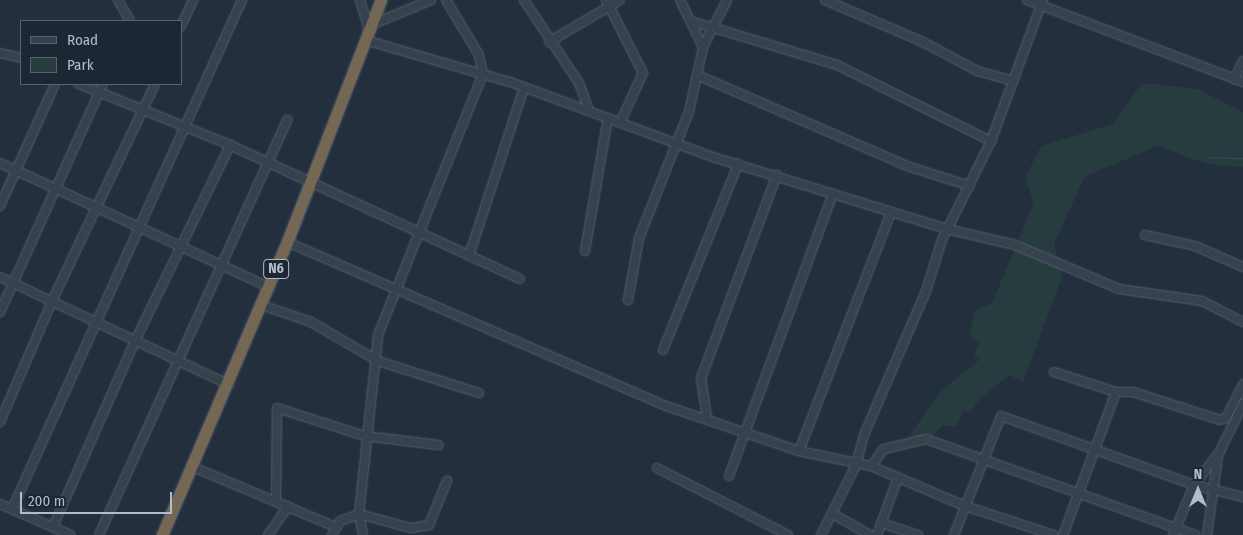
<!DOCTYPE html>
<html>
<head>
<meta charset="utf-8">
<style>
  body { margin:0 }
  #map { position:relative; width:1243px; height:535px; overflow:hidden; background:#242f3e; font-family:"Fira Sans Condensed",sans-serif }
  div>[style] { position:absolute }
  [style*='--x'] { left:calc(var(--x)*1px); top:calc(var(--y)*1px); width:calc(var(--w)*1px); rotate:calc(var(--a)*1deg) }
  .green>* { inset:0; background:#263c3f }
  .stream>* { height:1px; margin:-0.5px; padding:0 0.5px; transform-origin:0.5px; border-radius:0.5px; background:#394c67 }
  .roads { filter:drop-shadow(0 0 1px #565f6c) drop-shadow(0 0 1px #565f6c) }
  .minor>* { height:8px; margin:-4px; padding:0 4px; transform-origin:4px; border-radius:4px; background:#38414e }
  .highway>* { height:11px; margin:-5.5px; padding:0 5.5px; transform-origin:5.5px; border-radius:5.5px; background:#746855 }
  span { translate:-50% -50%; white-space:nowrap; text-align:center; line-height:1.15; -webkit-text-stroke:4px #1d2633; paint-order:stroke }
  .shield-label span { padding:1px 4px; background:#1d2633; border:1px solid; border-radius:4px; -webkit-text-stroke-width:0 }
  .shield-label { font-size:14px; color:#b4bcc9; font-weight:700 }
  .legend { position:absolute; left:20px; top:20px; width:162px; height:65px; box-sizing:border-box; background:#1d2633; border:1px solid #59626f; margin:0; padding:6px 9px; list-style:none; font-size:15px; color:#b4bcc9 }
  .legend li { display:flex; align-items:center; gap:10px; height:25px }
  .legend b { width:25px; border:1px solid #59626f }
  .north { position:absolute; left:1173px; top:465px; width:50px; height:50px; -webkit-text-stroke:4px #1d2633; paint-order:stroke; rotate:0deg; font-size:14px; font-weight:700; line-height:20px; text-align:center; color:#b4bcc9 }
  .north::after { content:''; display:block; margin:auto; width:18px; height:22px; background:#b4bcc9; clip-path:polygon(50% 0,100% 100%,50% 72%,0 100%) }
  .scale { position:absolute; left:20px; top:492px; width:152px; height:22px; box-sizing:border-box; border:2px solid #b4bcc9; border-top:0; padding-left:6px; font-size:15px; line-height:18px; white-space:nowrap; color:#b4bcc9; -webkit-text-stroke:4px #1d2633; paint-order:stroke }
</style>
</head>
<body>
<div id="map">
  <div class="green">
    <i style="clip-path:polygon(1142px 83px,1198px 89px,1243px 112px,1243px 167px,1207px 164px,1158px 146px,1085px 176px,1054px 244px,1062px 277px,1023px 382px,1009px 375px,978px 401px,971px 412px,964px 411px,956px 427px,942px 425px,933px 436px,908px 438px,939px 393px,979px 360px,974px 355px,979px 343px,969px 336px,975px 311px,992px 303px,1034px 203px,1025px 178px,1041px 146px,1113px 124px)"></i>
  </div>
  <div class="stream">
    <i style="--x:1206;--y:157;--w:37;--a:2"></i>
  </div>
  <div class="roads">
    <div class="minor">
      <i style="--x:118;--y:0;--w:24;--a:60"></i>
      <i style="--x:360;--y:0;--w:31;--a:73"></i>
      <i style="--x:524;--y:0;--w:100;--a:56.5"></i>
      <i style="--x:579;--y:83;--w:30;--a:70"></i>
      <i style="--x:606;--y:0;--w:82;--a:63.1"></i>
      <i style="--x:643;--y:73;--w:55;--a:114.7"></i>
      <i style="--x:825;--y:0;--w:107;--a:23.2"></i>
      <i style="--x:923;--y:42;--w:61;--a:28.2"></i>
      <i style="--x:977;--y:71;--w:38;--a:15"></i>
      <i style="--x:1027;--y:0;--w:231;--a:20.8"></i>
      <i style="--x:694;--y:22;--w:149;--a:16.7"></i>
      <i style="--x:837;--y:65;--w:172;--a:26.3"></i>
      <i style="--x:371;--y:25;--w:65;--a:-22.6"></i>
      <i style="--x:181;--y:26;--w:29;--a:-65"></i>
      <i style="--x:365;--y:40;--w:151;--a:16.2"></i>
      <i style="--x:510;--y:82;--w:220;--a:20.3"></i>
      <i style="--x:716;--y:158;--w:242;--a:17.1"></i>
      <i style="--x:947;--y:229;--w:70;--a:13.2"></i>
      <i style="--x:1015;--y:245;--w:113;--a:22.9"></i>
      <i style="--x:1119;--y:289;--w:84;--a:8.2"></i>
      <i style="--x:1202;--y:301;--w:46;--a:27.1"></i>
      <i style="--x:549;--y:42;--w:82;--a:-30.6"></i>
      <i style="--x:703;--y:47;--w:53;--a:-62.9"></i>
      <i style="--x:0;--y:53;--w:22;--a:13"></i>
      <i style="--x:697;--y:75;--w:229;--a:23.4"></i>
      <i style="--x:907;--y:166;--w:66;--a:17.6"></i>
      <i style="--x:1234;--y:79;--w:20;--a:-63"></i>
      <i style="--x:79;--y:84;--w:163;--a:22"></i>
      <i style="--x:230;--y:145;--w:319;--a:24.8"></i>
      <i style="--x:0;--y:163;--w:295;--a:24.8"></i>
      <i style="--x:0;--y:206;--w:134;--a:-65.7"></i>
      <i style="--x:1145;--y:235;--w:51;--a:12.4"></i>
      <i style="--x:1195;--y:246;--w:52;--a:23.6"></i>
      <i style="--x:287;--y:242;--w:413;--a:23.4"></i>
      <i style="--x:666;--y:406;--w:140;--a:18.7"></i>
      <i style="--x:799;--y:451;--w:74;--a:11.8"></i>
      <i style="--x:871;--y:466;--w:102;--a:23.1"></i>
      <i style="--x:965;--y:506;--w:93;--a:18.2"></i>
      <i style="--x:585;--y:251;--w:135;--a:-80.2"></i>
      <i style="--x:469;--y:256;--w:177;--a:-71.9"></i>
      <i style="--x:0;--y:277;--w:253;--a:25.2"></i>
      <i style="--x:628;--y:300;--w:63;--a:-79.9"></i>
      <i style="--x:639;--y:238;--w:136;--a:-68.4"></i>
      <i style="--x:689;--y:112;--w:66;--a:-77.8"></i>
      <i style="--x:703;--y:47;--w:52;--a:-116.1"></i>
      <i style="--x:261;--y:305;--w:53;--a:18.8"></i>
      <i style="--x:311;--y:322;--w:78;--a:30.2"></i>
      <i style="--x:378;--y:361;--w:106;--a:17.6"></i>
      <i style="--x:0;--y:312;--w:250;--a:-65.7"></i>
      <i style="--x:663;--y:350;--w:201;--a:-68"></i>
      <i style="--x:1054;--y:372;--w:65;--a:17.9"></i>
      <i style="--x:1116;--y:392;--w:153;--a:110.3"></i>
      <i style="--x:1116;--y:392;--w:17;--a:0"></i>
      <i style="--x:1133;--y:392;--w:91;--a:17.8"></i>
      <i style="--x:1220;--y:420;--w:6;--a:-18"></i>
      <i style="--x:1226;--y:418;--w:38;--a:-63"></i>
      <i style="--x:707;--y:418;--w:40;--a:-98.5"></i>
      <i style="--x:701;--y:378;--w:217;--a:-69.5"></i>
      <i style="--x:0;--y:422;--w:132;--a:-66.7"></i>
      <i style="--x:52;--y:301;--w:240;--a:-64.6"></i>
      <i style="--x:799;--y:451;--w:256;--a:-68.9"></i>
      <i style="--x:871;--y:466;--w:21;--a:-53"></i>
      <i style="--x:884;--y:449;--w:43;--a:-13.4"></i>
      <i style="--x:926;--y:439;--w:286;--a:19.6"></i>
      <i style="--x:193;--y:467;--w:155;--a:22.8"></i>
      <i style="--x:657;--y:468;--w:147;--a:27.1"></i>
      <i style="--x:729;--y:476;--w:301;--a:-69.8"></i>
      <i style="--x:276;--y:500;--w:92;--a:-89.4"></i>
      <i style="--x:277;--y:408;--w:92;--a:17.7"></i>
      <i style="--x:365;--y:436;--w:74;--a:7"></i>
      <i style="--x:0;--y:504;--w:77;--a:23.6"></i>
      <i style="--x:12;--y:509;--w:559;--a:-65.68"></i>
      <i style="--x:833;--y:514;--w:43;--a:29.6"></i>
      <i style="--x:881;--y:523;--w:39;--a:18"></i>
      <i style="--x:53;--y:527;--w:206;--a:-66.2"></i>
      <i style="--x:136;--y:339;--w:216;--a:-64.1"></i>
      <i style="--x:99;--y:535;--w:456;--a:-65.6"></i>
      <i style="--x:268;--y:535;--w:35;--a:-55"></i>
      <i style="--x:332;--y:535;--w:16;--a:-60"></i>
      <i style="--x:340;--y:521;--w:20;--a:-20"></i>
      <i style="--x:359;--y:514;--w:54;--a:15.1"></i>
      <i style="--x:411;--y:528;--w:18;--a:-9"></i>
      <i style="--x:429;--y:525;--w:48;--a:-67.8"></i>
      <i style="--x:363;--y:535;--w:21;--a:-101"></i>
      <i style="--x:359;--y:514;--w:180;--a:-83.9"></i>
      <i style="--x:378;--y:335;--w:281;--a:-68.1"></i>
      <i style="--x:483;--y:74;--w:19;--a:-102"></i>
      <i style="--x:479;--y:55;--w:64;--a:-121"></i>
      <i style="--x:821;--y:535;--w:78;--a:-63.4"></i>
      <i style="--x:856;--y:465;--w:31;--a:-75"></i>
      <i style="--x:864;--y:435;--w:157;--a:-66.7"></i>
      <i style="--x:926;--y:291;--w:53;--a:-72.6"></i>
      <i style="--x:942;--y:240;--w:110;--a:-63.7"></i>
      <i style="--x:991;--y:141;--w:150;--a:-69.8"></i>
      <i style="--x:877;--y:535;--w:59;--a:-70"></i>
      <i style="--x:954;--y:535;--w:128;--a:-68.4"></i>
      <i style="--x:1001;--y:416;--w:205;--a:19.7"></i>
      <i style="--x:1194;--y:485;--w:50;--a:13.8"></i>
      <i style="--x:1173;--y:535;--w:54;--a:-67.2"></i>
      <i style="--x:1194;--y:485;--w:41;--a:-52"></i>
      <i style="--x:1219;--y:453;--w:55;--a:-63.9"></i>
      <i style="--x:1207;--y:535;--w:80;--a:-82.1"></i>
    </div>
    <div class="highway">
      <i style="--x:162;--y:535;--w:319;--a:-66.9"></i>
      <i style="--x:287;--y:242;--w:260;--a:-68.8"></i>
    </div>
  </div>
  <div class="shield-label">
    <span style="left:276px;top:269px">N6</span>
  </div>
  <ul class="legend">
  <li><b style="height:6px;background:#38414e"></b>Road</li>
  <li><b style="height:14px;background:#263c3f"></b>Park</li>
  </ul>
  <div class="north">N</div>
  <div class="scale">200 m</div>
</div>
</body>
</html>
